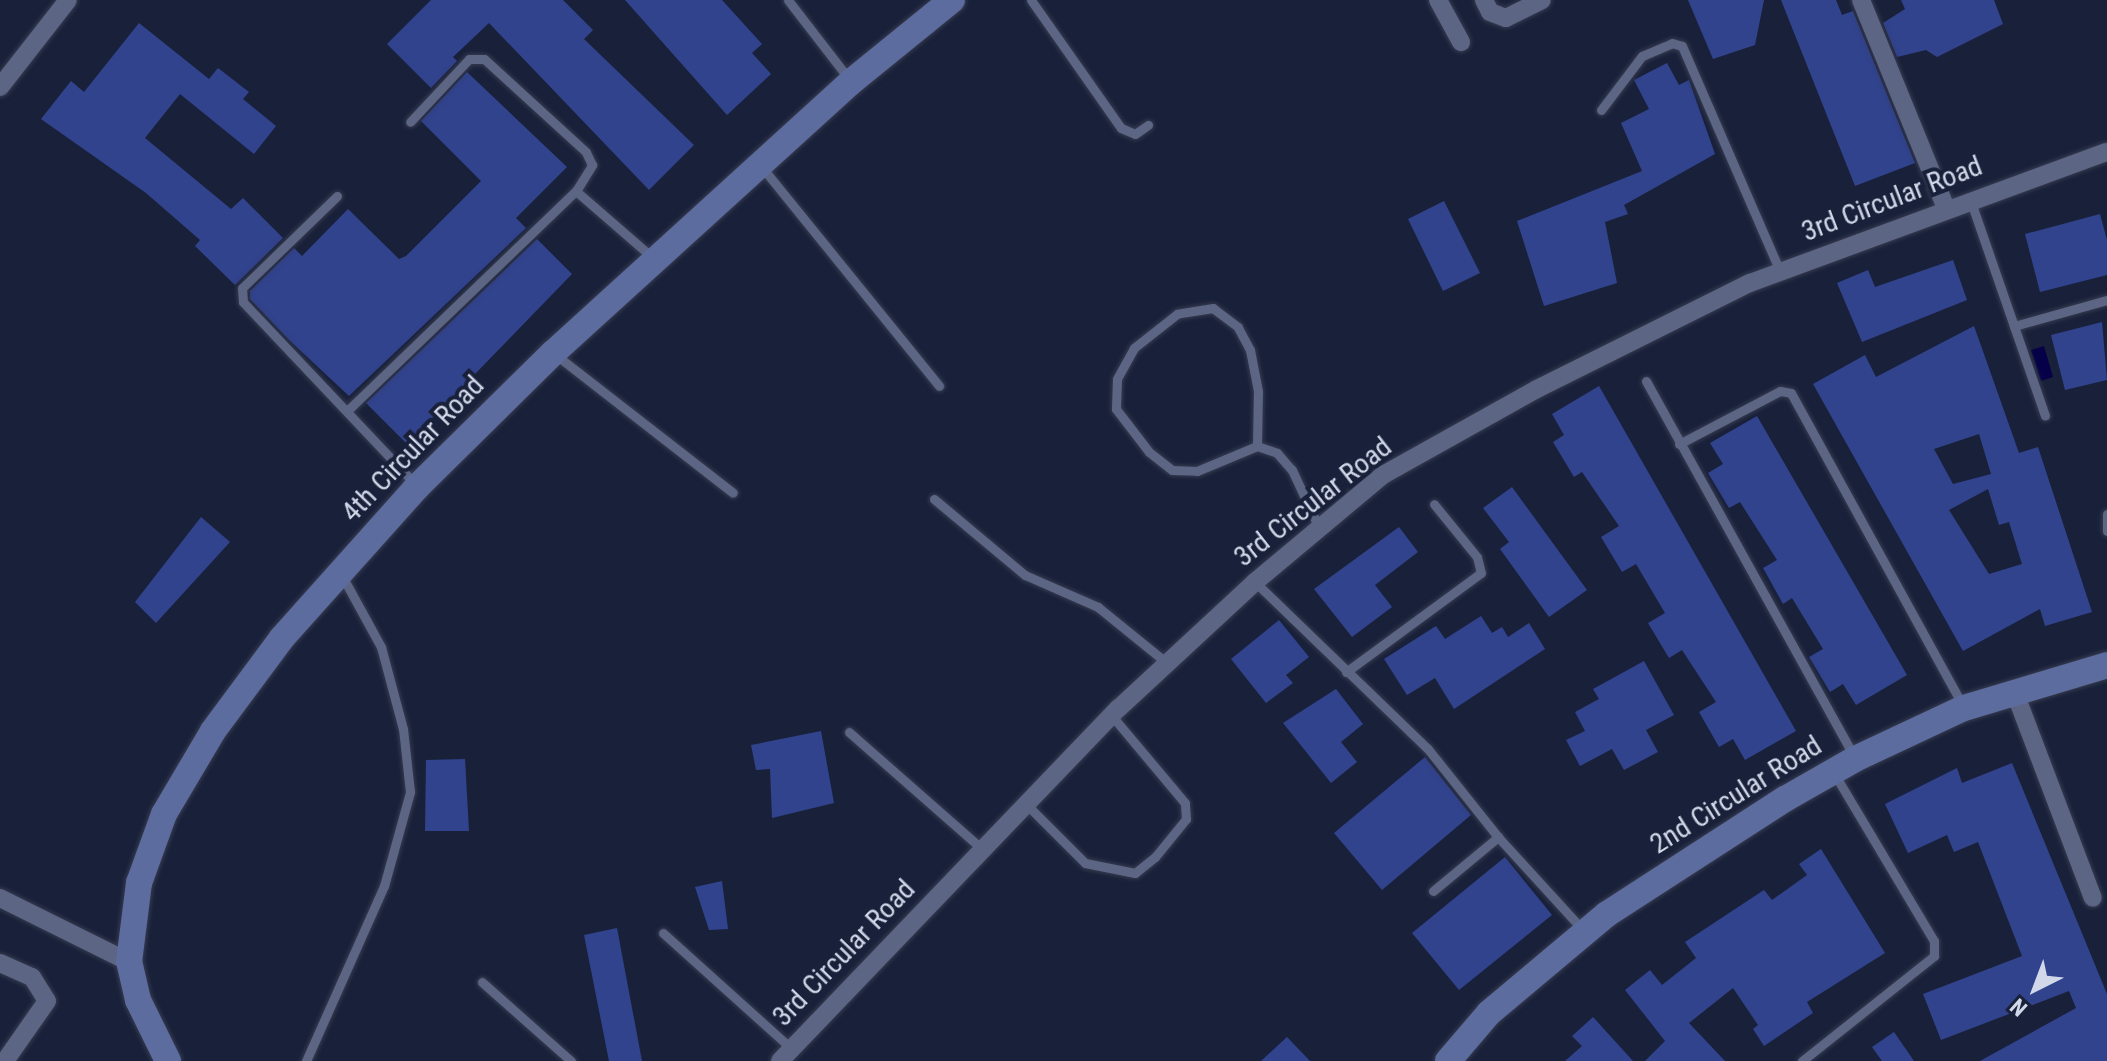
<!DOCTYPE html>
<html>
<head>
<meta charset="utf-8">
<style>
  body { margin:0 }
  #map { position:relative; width:2107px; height:1061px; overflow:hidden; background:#19213a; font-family:"Roboto Condensed",sans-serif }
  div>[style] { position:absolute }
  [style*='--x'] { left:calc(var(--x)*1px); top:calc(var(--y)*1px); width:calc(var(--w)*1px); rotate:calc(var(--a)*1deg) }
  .water>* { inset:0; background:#060048 }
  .building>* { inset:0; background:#31438d }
  .roads { filter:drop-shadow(0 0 2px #363b50) drop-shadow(0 0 2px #363b50) }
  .lane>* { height:9px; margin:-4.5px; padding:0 4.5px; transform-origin:4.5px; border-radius:4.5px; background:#5c6684 }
  .street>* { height:18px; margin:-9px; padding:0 9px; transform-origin:9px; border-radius:9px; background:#5c6684 }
  .secondary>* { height:26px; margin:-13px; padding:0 13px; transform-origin:13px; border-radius:13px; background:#5d6c9e }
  span { translate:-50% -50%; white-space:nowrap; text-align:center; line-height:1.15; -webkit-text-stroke:8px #19213a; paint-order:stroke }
  .street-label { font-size:28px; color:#d1d8e9 }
  .north { position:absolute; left:1995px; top:949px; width:80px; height:80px; -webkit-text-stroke:6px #19213a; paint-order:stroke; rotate:222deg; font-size:22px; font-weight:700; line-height:32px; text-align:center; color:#d1d8e9 }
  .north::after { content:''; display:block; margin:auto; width:28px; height:36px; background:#d1d8e9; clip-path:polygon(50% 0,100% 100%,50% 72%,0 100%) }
</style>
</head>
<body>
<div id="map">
  <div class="water">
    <i style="clip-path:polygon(2044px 346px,2053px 377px,2041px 381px,2031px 350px)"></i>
  </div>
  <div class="building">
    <i style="clip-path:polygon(431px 0,563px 0,593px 30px,584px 39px,694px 145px,649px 190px,489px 23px,453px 57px,457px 61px,431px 88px,387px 44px)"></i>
    <i style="clip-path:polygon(625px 0,722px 0,762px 44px,752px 53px,771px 74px,727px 115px)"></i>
    <i style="clip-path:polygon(1688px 0,1764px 0,1755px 45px,1713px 59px)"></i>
    <i style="clip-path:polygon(1781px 0,1836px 0,1842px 15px,1853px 11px,1915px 163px,1855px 186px)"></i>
    <i style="clip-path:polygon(1901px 0,1994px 0,2003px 24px,1937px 57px,1926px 50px,1897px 57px,1883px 23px,1905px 9px)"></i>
    <i style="clip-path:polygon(139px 23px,209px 79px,218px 68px,249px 92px,243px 99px,276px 126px,254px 154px,180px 94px,145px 138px,231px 209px,243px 198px,283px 238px,235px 285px,195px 246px,200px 240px,146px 193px,41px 119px,71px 81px,84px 92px)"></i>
    <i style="clip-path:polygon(1667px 63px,1679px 85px,1689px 80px,1715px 154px,1624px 205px,1628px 214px,1605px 222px,1617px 283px,1544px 306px,1517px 221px,1642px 171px,1621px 123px,1649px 109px,1634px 80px)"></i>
    <i style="clip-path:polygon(467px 72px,567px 167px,516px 218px,526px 228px,349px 396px,289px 340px,250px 299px,250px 291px,294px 248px,302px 256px,348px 209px,399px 259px,406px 256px,481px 181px,421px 121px)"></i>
    <i style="clip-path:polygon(1444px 201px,1480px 273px,1443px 291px,1408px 219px)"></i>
    <i style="clip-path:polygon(2100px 214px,2107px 240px,2107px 275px,2040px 292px,2025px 234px)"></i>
    <i style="clip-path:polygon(537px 239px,572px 274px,407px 444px,366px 403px)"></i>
    <i style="clip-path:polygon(1953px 260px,1967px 300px,1862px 342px,1837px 283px,1868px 270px,1875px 287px)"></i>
    <i style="clip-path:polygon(2102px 322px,2107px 380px,2065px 390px,2051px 335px)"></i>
    <i style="clip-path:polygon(evenodd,1974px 326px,2019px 453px,2038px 447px,2092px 612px,2045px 626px,2040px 609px,1963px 651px,1813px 384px,1865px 355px,1876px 377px,1974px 326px,1979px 434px,1991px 474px,1953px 484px,1934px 449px,1979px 434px,1974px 326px,1988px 489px,1999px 525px,2009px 522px,2022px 564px,1989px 574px,1949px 510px,1988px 489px)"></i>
    <i style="clip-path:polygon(1599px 386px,1796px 731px,1745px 760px,1733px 739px,1719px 747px,1699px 712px,1716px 702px,1682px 650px,1669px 658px,1648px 623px,1665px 613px,1636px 564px,1622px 572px,1601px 537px,1619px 526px,1582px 472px,1574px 477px,1553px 442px,1564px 435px,1552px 414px)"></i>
    <i style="clip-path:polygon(1757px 416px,1907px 675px,1856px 705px,1843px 684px,1830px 692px,1809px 657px,1823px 649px,1792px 598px,1783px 604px,1763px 568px,1777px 560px,1740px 502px,1729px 508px,1708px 473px,1723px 464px,1710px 443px)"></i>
    <i style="clip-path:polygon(1512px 487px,1587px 590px,1549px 617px,1500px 549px,1509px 542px,1483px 508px)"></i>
    <i style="clip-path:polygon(201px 517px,230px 542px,156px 623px,135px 602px)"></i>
    <i style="clip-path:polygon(1399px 527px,1418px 552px,1375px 585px,1392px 607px,1352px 637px,1314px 589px)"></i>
    <i style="clip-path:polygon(1481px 616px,1492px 633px,1502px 627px,1508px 637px,1529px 623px,1545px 649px,1454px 709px,1435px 678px,1407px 695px,1384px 659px,1436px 626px,1445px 639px)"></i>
    <i style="clip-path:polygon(1279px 620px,1309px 657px,1286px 675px,1293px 683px,1266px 703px,1231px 659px)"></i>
    <i style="clip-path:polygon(1644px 661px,1674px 715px,1646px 730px,1658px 752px,1624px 770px,1612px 749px,1580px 766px,1566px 740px,1585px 731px,1575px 712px,1599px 699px,1593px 689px)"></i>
    <i style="clip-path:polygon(1336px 689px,1363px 724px,1341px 742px,1357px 762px,1331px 783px,1283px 723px)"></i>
    <i style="clip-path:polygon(821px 731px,834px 803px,772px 818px,770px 769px,756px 770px,751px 745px)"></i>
    <i style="clip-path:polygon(1425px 757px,1471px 815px,1382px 890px,1334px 833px)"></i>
    <i style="clip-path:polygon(465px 759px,469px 831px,425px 831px,426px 760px)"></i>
    <i style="clip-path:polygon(2012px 763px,2107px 994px,2107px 1061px,1980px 1061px,2076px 1008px,2069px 991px,1941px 1040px,1923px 994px,2022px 956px,1978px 842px,1954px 852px,1947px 835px,1908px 853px,1885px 804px,1957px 768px,1962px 783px)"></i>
    <i style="clip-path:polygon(1821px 849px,1885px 953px,1807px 1002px,1813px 1013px,1764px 1046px,1753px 1029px,1758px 1025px,1733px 988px,1689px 1023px,1725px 1061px,1645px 1061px,1665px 1041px,1625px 990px,1650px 970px,1662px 985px,1696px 958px,1685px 942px,1764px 890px,1772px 900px,1807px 875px,1799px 864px)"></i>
    <i style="clip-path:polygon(1505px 857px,1552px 915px,1459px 990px,1412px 933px)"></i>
    <i style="clip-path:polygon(722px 881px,728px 929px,709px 930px,695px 887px)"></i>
    <i style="clip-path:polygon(617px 928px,642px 1061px,609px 1061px,584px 935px)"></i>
    <i style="clip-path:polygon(1593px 1017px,1633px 1061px,1565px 1061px,1582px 1046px,1572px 1036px)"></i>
    <i style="clip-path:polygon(1894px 1032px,1914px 1061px,1882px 1061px,1872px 1047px)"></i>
    <i style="clip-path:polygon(1287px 1037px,1310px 1061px,1261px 1061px)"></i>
  </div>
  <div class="roads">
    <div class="lane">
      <i style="--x:788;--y:0;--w:100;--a:52.3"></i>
      <i style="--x:1031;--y:0;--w:156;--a:54.9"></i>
      <i style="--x:1121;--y:128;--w:15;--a:23"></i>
      <i style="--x:1135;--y:134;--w:16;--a:-35"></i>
      <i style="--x:1601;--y:110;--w:68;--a:-52.8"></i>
      <i style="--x:1642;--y:56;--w:33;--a:-23"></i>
      <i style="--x:1672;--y:43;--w:10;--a:17"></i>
      <i style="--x:1682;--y:46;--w:245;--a:66.5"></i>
      <i style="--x:761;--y:166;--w:283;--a:51"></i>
      <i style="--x:576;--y:191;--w:102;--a:41"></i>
      <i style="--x:337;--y:196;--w:132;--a:135.9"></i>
      <i style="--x:242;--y:288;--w:14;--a:86"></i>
      <i style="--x:243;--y:302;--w:250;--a:46.6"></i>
      <i style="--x:1971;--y:202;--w:226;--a:70.9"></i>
      <i style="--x:2014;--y:326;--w:97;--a:-15.6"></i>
      <i style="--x:556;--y:355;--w:224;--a:37.9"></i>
      <i style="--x:1646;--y:381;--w:429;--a:61"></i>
      <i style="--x:347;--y:411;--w:318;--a:-43.9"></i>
      <i style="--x:576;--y:191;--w:31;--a:-58"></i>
      <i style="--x:592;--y:165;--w:14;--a:-115"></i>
      <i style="--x:586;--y:152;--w:138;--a:-137.6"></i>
      <i style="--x:484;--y:59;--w:15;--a:180"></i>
      <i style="--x:469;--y:59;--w:86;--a:133.1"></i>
      <i style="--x:1679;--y:444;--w:114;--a:-27.7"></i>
      <i style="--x:1780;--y:391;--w:11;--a:10"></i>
      <i style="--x:1791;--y:393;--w:355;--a:61.2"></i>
      <i style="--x:1257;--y:446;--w:55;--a:-89"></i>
      <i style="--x:1258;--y:391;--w:42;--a:-101"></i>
      <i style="--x:1250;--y:350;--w:26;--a:-118"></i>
      <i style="--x:1238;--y:327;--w:31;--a:-143"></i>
      <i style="--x:1213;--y:308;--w:36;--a:171"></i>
      <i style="--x:1177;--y:314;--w:55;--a:141.7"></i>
      <i style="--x:1134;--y:348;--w:35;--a:119"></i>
      <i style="--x:1117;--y:379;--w:30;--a:92"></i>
      <i style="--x:1116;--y:409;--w:54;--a:52.5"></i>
      <i style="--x:1149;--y:452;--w:29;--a:38"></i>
      <i style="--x:1172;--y:470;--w:25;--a:2"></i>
      <i style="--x:1197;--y:471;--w:65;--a:-22.6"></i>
      <i style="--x:1257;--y:446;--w:21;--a:19"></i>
      <i style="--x:1277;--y:453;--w:23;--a:49"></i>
      <i style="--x:1292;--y:470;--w:64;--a:65"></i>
      <i style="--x:934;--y:499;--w:119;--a:39.9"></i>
      <i style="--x:1025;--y:575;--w:80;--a:23.7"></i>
      <i style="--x:1098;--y:607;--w:89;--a:39.1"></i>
      <i style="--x:2107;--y:514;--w:17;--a:90"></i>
      <i style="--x:1255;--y:582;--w:240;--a:44"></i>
      <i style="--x:1428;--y:749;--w:112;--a:51.5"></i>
      <i style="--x:1498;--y:837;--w:126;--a:47.6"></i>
      <i style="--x:1346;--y:672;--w:167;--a:-36.3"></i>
      <i style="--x:1481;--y:573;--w:16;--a:-104"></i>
      <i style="--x:1477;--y:557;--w:68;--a:-129.1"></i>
      <i style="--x:849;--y:732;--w:177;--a:41.3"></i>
      <i style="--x:1026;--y:804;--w:83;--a:45"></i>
      <i style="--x:1085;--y:863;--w:51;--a:11.3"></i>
      <i style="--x:1135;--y:873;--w:26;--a:-39"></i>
      <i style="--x:1155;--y:857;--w:49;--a:-50.8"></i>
      <i style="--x:1186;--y:819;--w:16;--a:-94"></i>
      <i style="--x:1185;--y:803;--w:114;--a:-130"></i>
      <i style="--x:1433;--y:891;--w:85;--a:-39.7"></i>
      <i style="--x:663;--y:933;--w:173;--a:42"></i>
      <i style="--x:482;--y:982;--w:119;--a:41.6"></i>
      <i style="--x:306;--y:1061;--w:192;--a:-66"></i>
      <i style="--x:384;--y:886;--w:98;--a:-74.5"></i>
      <i style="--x:410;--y:792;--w:63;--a:-96.3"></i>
      <i style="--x:403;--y:729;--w:85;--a:-105"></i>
      <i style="--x:381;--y:647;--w:83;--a:-118.7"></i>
      <i style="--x:1802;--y:1061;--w:169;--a:-38.5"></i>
      <i style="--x:1934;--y:956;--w:15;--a:-90"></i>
      <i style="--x:1934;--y:941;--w:193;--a:-120.8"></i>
    </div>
    <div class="street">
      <i style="--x:1438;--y:0;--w:48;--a:61.3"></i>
      <i style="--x:1484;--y:0;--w:13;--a:63"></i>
      <i style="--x:1490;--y:12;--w:17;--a:21"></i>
      <i style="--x:1506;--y:18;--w:40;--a:-26.6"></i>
      <i style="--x:1861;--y:0;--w:225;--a:67.8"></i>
      <i style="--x:0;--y:87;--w:110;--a:-52"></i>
      <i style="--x:2015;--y:693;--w:219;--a:69.2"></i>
      <i style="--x:0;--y:898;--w:144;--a:26.4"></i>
      <i style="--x:0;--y:963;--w:35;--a:24"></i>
      <i style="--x:32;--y:977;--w:28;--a:58"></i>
      <i style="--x:47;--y:1001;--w:73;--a:125"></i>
      <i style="--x:780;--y:1061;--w:489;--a:-46.2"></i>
      <i style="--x:1119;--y:708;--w:185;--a:-42.8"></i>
      <i style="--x:1255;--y:582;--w:167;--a:-39.9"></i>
      <i style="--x:1383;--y:475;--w:176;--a:-29.2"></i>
      <i style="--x:1537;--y:389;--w:238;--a:-26.5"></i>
      <i style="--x:1750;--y:283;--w:380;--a:-20.2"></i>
    </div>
    <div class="secondary">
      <i style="--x:168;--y:1061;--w:68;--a:-116.2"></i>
      <i style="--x:138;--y:1000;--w:39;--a:-103"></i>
      <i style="--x:129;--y:962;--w:80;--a:-82.8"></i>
      <i style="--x:139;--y:883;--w:73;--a:-70.1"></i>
      <i style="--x:164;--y:814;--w:96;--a:-59.4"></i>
      <i style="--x:213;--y:731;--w:116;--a:-53.4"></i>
      <i style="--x:282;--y:638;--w:203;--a:-48.2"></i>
      <i style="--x:417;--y:487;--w:191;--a:-44.6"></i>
      <i style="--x:553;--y:353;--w:403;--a:-42.3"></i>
      <i style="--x:851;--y:82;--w:130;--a:-39.1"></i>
      <i style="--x:1448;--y:1061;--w:63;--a:-49.5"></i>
      <i style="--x:1489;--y:1013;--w:154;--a:-40"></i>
      <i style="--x:1607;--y:914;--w:212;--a:-32.9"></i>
      <i style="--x:1785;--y:799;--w:81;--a:-29.7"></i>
      <i style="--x:1855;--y:759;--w:120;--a:-25.1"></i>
      <i style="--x:1964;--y:708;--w:149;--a:-16.7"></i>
    </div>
  </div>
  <div class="street-label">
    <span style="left:1892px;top:199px;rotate:-21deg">3rd Circular Road</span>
    <span style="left:413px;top:449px;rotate:-46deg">4th Circular Road</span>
    <span style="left:1313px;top:502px;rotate:-38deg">3rd Circular Road</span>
    <span style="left:1736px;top:795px;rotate:-32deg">2nd Circular Road</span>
    <span style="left:844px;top:953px;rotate:-46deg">3rd Circular Road</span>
  </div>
  <div class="north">N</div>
</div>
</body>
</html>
